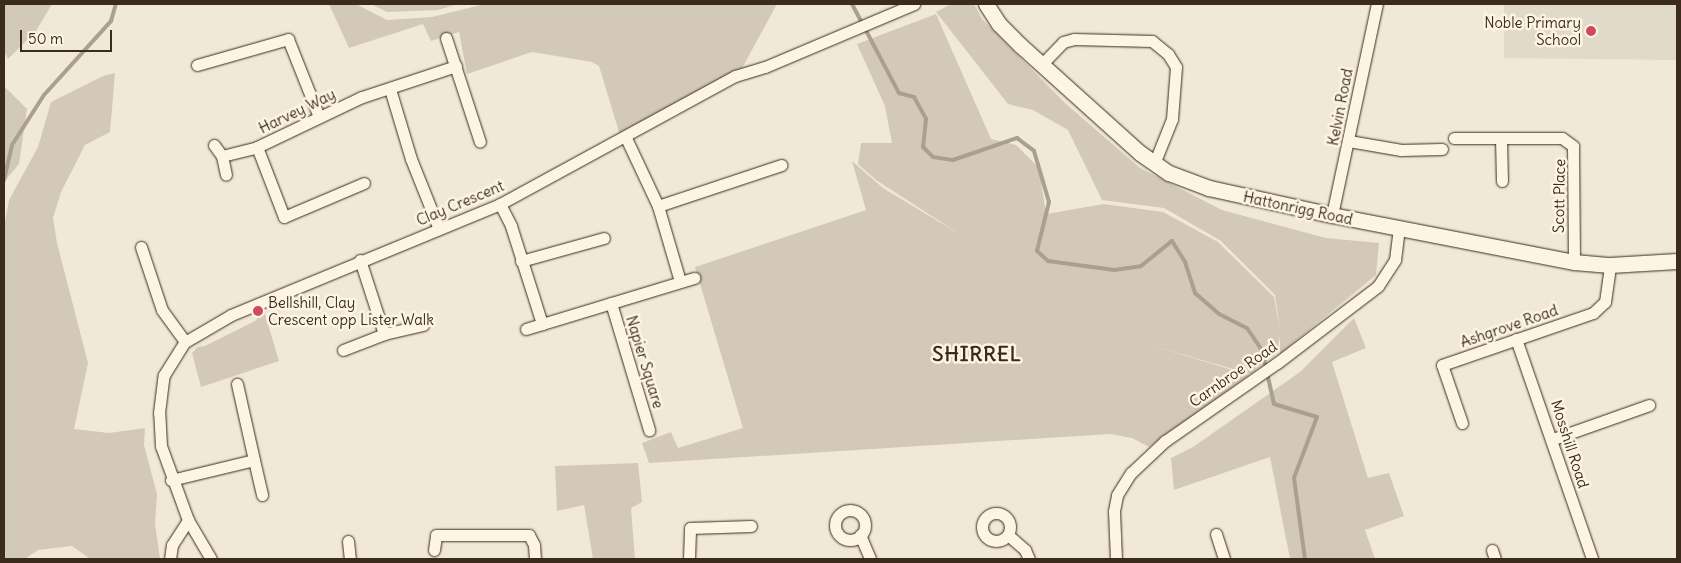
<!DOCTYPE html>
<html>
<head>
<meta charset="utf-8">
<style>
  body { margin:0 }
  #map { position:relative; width:1681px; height:563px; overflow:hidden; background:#f0e9d9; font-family:Delius,sans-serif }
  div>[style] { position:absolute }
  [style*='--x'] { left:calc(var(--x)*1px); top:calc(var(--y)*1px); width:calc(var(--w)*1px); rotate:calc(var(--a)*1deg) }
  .built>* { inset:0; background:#e1d9c9 }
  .green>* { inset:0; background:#d2c9ba }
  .stream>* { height:4px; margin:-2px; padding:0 2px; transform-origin:2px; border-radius:2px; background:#aaa091 }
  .roads { filter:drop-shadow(0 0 1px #3b2a1e) drop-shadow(0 0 1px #3b2a1e) }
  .street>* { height:11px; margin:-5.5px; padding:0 5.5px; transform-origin:5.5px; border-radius:5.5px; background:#fcf5e5 }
  .street>.ring { margin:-5.5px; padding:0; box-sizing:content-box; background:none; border:11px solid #fcf5e5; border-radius:50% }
  .secondary>* { height:15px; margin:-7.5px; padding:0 7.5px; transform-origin:7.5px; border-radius:7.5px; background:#fcf5e5 }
  .dots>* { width:14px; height:14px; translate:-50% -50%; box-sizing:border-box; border:2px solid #fcf5e5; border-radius:50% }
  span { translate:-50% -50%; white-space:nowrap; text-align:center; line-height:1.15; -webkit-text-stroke:5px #fcf5e5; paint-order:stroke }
  .poi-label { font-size:15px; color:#3b2a1e }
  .right { translate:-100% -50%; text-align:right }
  .left { translate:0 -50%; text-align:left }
  .street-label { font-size:15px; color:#3b2a1e }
  .district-label { font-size:20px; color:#3b2a1e; font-weight:700; letter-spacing:1px }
  .frame { position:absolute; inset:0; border:5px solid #3b2a1e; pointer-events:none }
  .scale { position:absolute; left:20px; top:30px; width:92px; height:22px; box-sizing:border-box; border:2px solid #3b2a1e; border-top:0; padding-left:6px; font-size:15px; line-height:18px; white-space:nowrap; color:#3b2a1e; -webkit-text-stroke:4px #fcf5e5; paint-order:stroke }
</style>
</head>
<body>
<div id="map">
  <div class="built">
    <i style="clip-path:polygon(1504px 4px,1677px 4px,1677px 60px,1504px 58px)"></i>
  </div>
  <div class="green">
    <i style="clip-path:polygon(4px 4px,52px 4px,36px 31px,8px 59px,4px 51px)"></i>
    <i style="clip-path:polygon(329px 4px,356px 4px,387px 20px,432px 17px,485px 4px,777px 4px,735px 81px,622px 142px,599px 66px,592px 62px,532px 52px,467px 74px,459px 32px,431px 41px,423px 24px,349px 48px)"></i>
    <i style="clip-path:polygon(371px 4px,458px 4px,438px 10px,387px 12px)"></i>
    <i style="clip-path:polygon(951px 4px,974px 4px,982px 19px,1065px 103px,1140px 168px,1222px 210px,1326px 238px,1379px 243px,1376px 275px,1280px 354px,1280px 336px,1277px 353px,1250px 374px,1147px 344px,1249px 375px,1149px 447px,1132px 438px,1110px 434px,649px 463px,642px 443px,671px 432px,678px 448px,743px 428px,695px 267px,866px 210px,852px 161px,883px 188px,961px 235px,876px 180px,858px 164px,861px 143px,892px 143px,885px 106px,857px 44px,936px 14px,991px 139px,1016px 145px,1039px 168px,1046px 214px,1104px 204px,1163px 212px,1218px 242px,1274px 297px,1280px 330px,1275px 295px,1221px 241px,1164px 208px,1102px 200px,1068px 130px,1033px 110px,1008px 104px,936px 12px)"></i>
    <i style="clip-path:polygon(115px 73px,110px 132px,85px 145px,61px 192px,53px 218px,57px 243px,88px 363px,74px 429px,109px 433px,145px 428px,144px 445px,157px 494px,155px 524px,160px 559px,90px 559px,72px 546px,38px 550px,25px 559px,4px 559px,4px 227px,9px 200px,38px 147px,51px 102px,103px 76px)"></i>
    <i style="clip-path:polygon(4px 86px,27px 109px,19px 164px,4px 182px)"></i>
    <i style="clip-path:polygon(264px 311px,279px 361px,201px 387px,192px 353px,198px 347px,205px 346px,255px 321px)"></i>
    <i style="clip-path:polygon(1354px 318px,1366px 348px,1332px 362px,1368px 478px,1389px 473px,1404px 516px,1365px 530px,1375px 559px,1290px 559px,1270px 457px,1174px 490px,1171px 458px,1193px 447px,1300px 372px)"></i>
    <i style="clip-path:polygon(638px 463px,642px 502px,631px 508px,635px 559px,593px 559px,584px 505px,557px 511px,555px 466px)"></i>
  </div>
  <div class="stream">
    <i style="--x:852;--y:4;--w:101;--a:62.2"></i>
    <i style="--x:899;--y:93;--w:16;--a:15"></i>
    <i style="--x:914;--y:97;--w:25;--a:61"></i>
    <i style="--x:926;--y:119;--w:28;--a:96"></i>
    <i style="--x:923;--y:147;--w:14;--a:45"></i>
    <i style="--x:933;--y:157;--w:20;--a:9"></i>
    <i style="--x:953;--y:160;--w:68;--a:-19"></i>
    <i style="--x:1017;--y:138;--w:21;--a:37"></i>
    <i style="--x:1034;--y:151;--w:53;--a:73.6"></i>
    <i style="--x:1049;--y:202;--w:50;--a:103.8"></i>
    <i style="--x:1037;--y:251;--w:15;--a:42"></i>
    <i style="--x:1048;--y:261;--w:67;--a:7.8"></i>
    <i style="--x:1114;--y:270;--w:27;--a:-8"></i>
    <i style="--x:1141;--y:266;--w:40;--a:-39"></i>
    <i style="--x:1172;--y:241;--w:25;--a:58"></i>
    <i style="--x:1185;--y:262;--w:33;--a:72"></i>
    <i style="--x:1195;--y:293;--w:32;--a:41"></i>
    <i style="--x:1219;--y:314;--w:31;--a:27"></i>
    <i style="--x:1247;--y:328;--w:27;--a:56"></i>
    <i style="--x:1262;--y:350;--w:55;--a:77.5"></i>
    <i style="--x:1274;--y:404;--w:45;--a:16.8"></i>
    <i style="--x:1317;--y:417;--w:65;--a:110.7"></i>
    <i style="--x:1294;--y:478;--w:82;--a:82.3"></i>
    <i style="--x:4;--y:180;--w:36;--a:-77"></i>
    <i style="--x:12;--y:145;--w:59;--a:-57.4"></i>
    <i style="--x:44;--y:95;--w:100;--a:-47.8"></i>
    <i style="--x:111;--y:21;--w:18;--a:-74"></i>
  </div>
  <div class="roads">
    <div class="street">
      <i style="--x:446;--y:38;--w:109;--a:71.9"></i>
      <i style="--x:197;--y:65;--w:95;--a:-15.9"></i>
      <i style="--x:288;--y:39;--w:84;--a:68.3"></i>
      <i style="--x:1041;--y:65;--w:32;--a:-46"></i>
      <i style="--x:1063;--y:42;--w:11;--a:-15"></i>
      <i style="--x:1074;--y:39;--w:78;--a:1.5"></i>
      <i style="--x:1152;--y:41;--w:21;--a:39"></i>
      <i style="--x:1168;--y:54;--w:15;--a:58"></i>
      <i style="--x:1176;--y:67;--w:52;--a:94.4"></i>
      <i style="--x:1172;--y:119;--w:48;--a:111.8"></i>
      <i style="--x:390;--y:89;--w:73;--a:73.3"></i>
      <i style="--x:411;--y:159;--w:75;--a:68.2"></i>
      <i style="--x:626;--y:138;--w:75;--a:64.8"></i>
      <i style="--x:658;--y:206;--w:78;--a:73.7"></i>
      <i style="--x:1454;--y:138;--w:108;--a:0"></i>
      <i style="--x:1562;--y:138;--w:14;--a:36"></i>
      <i style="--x:1573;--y:146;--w:116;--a:89.5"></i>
      <i style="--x:1501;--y:138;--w:43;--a:88.7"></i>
      <i style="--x:1349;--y:141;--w:53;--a:9.8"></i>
      <i style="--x:1401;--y:150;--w:41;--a:-1.4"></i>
      <i style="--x:214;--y:145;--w:14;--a:54"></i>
      <i style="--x:222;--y:156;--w:19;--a:78"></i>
      <i style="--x:222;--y:156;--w:36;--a:-14"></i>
      <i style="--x:364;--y:183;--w:87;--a:157"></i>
      <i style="--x:284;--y:217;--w:75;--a:-111.1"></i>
      <i style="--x:257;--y:147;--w:116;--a:-25.5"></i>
      <i style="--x:362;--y:97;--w:99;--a:-18.3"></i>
      <i style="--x:500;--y:204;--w:25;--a:63"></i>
      <i style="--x:511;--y:226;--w:103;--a:72.4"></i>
      <i style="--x:658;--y:206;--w:130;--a:-18.4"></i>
      <i style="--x:1332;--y:215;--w:216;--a:-78"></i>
      <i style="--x:141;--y:247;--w:66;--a:71.6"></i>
      <i style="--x:162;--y:310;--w:39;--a:54"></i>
      <i style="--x:360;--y:260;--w:78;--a:72"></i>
      <i style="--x:384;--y:334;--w:40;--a:-13"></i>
      <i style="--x:521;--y:261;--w:86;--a:-15.5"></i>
      <i style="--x:611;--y:303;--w:133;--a:73.3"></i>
      <i style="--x:526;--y:329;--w:176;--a:-16.9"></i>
      <i style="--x:1516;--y:339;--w:233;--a:70.9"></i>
      <i style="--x:343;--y:350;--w:44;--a:-21.3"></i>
      <i style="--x:1462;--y:423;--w:61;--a:-109"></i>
      <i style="--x:1442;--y:365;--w:160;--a:-19"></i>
      <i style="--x:1593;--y:313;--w:16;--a:-43"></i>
      <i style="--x:1605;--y:302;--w:37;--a:-82"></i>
      <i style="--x:1553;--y:439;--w:102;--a:-19.5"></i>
      <i style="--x:254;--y:460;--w:36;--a:77"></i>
      <i style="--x:171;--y:480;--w:85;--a:-13.5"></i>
      <i style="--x:254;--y:460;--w:78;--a:-102.6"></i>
      <i class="ring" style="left:835px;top:510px;width:19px;height:19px"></i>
      <i class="ring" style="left:982px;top:513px;width:17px;height:17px"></i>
      <i style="--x:1216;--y:534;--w:26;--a:72"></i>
      <i style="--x:860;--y:535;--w:26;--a:67"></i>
      <i style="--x:1008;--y:535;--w:23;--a:41"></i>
      <i style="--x:1025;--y:550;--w:10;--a:66"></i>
      <i style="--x:348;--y:541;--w:18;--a:84"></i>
      <i style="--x:434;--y:550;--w:15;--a:-82"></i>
      <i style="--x:436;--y:535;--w:93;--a:0"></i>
      <i style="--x:529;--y:535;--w:11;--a:63"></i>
      <i style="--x:534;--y:545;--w:14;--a:86"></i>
      <i style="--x:1492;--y:550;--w:9;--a:72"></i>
      <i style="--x:170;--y:559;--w:14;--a:-82"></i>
      <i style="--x:172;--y:545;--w:30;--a:-57"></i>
      <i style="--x:211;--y:559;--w:45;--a:-120.5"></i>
      <i style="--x:188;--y:520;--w:79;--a:-110"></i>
      <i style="--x:161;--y:446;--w:33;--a:-93"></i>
      <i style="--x:159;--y:413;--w:38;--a:-83"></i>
      <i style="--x:164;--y:375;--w:39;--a:-58"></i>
      <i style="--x:185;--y:342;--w:53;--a:-30.4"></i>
      <i style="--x:231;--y:315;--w:291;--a:-22.4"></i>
      <i style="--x:500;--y:204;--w:268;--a:-28.6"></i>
      <i style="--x:735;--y:76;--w:31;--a:-17"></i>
      <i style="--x:765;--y:67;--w:162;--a:-22.9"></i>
      <i style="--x:689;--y:559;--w:31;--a:-88"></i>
      <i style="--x:690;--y:528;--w:61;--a:-1.9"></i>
      <i style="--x:1116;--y:559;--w:48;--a:-92.4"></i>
      <i style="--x:1114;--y:511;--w:16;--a:-79"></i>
      <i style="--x:1117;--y:495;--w:26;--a:-58"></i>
      <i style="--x:1131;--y:473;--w:47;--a:-43.3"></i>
      <i style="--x:1165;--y:441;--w:136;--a:-34.9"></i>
      <i style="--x:1277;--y:363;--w:127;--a:-37.3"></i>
      <i style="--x:1378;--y:286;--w:31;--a:-57"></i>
      <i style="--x:1395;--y:260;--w:31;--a:-83"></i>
    </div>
    <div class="secondary">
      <i style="--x:986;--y:4;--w:24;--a:57"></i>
      <i style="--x:999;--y:24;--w:30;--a:45"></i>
      <i style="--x:1020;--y:45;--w:161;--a:42"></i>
      <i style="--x:1140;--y:153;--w:35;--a:35"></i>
      <i style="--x:1169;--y:173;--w:43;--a:20.6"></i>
      <i style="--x:1209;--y:188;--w:126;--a:12.4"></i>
      <i style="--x:1332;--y:215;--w:247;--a:11"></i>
      <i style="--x:1574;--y:262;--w:36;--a:5"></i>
      <i style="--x:1610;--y:265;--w:67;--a:-3.4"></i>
    </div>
  </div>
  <div class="dots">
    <i style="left:1591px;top:31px;background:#d1495b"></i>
    <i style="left:258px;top:311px;background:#d1495b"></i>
  </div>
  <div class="poi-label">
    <span class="right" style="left:1581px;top:31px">Noble Primary<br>School</span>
    <span class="left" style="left:268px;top:311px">Bellshill, Clay<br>Crescent opp Lister Walk</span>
  </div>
  <div class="street-label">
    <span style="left:1340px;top:107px;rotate:-79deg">Kelvin Road</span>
    <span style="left:297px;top:111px;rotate:-26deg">Harvey Way</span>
    <span style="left:1559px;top:196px;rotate:-89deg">Scott Place</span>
    <span style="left:460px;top:203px;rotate:-23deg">Clay Crescent</span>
    <span style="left:1298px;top:208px;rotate:12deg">Hattonrigg Road</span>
    <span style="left:1509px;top:326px;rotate:-19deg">Ashgrove Road</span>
    <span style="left:645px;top:362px;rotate:73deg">Napier Square</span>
    <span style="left:1233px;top:374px;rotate:-35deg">Carnbroe Road</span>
    <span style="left:1570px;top:444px;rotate:72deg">Mosshill Road</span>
  </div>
  <div class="district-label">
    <span style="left:977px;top:353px">SHIRREL</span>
  </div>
  <div class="frame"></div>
  <div class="scale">50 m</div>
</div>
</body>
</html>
